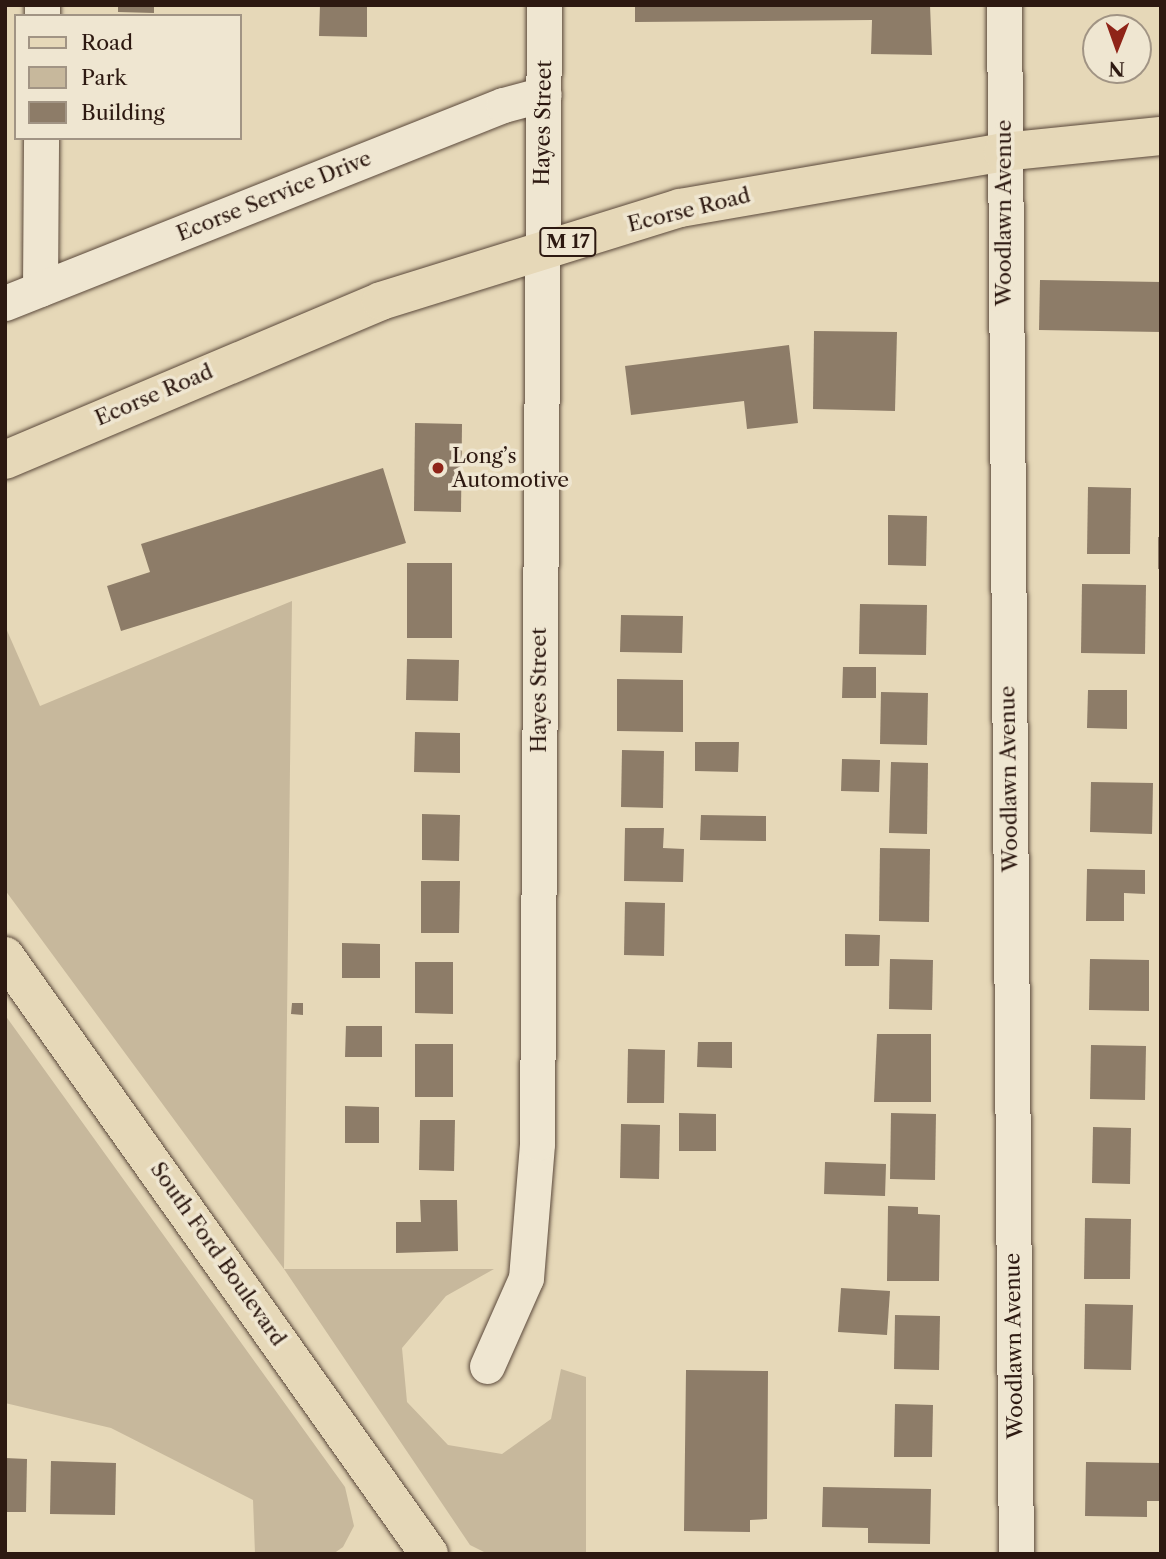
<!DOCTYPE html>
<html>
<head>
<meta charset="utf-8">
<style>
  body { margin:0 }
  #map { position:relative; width:1166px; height:1559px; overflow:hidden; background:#e6d8b8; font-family:"Libre Caslon Text",serif }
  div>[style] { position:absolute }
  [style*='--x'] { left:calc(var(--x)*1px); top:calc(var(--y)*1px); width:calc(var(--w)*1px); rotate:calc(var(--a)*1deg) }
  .green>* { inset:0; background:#c7b89c }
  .building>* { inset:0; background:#8d7c68 }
  .roads { filter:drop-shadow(0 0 2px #5b493b) drop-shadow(0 0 2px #5b493b) }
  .minor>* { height:35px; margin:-17.5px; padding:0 17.5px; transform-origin:17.5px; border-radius:17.5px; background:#efe6d1 }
  .major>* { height:38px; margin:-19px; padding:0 19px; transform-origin:19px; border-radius:19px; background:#e6d8b8 }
  .dots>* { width:19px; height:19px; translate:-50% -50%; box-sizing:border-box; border:4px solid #efe6d1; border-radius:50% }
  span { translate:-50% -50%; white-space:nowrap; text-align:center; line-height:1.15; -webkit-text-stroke:7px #efe6d1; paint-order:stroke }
  .shield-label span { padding:2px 5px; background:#efe6d1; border:2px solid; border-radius:5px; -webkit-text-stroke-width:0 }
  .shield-label { font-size:19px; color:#2d1911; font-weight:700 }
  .street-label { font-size:21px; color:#2d1911 }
  .poi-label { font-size:21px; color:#2d1911 }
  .left { translate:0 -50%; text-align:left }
  .frame { position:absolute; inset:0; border:7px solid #2d1911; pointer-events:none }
  .legend { position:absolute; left:14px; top:14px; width:228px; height:126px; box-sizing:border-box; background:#efe6d1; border:2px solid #a19484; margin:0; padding:9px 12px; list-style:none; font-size:21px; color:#2d1911 }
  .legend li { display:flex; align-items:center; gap:14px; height:35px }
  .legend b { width:35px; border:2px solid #a19484 }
  .north { position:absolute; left:1082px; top:14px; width:70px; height:70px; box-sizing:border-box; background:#efe6d1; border:2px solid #a19484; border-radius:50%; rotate:181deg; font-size:19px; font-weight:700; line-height:28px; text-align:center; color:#2d1911 }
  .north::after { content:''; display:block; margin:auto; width:24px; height:32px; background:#8f2418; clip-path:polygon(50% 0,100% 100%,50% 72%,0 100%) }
</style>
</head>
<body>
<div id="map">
  <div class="green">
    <i style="clip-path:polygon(292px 601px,284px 1269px,494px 1269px,446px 1296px,402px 1348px,407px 1402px,448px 1445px,502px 1454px,551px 1419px,561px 1369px,586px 1377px,586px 1554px,488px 1554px,470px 1545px,284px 1269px,5px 890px,5px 626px,40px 706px)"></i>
    <i style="clip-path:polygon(5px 1015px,345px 1487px,354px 1526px,343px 1547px,333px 1554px,255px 1554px,253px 1500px,111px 1428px,5px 1403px)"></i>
  </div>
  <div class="building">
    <i style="clip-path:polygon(118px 5px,154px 5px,154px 13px,118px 12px)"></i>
    <i style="clip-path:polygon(320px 5px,367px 5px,367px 37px,319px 36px)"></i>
    <i style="clip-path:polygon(635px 5px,930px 5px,932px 55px,871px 54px,872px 20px,635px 22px)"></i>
    <i style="clip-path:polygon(1040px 280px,1161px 282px,1161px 332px,1039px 330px)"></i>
    <i style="clip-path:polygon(814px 331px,897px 332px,895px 411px,813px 409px)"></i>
    <i style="clip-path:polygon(789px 345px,798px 423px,747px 429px,744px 401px,631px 415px,625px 366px)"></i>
    <i style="clip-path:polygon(415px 423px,462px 424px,461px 512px,414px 511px)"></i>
    <i style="clip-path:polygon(383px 468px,406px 543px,121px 631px,107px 586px,150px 572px,141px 544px)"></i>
    <i style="clip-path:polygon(1088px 487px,1131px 488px,1130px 554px,1087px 554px)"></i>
    <i style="clip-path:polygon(888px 515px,927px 516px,926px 566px,888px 565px)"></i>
    <i style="clip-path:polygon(1158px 537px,1161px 537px,1161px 569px,1158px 569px)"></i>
    <i style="clip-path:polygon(407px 563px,452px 563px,452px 638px,407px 638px)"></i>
    <i style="clip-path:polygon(1082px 584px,1146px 585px,1145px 654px,1081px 653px)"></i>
    <i style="clip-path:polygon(860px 604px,927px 605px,926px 655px,859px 654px)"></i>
    <i style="clip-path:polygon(621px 615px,683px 616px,682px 653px,620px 652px)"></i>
    <i style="clip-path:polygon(407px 659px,459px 660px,458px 701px,406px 700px)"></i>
    <i style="clip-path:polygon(843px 667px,876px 667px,876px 698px,842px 698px)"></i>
    <i style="clip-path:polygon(617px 679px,683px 680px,683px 732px,617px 731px)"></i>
    <i style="clip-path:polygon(1088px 690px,1127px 690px,1127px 729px,1087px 728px)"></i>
    <i style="clip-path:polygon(881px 692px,928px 693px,927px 745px,880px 744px)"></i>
    <i style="clip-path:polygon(415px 732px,460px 733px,460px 773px,414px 772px)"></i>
    <i style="clip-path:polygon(695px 742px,739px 742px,738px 772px,695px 771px)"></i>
    <i style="clip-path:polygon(622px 750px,664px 751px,663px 808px,621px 807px)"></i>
    <i style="clip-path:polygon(842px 759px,880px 760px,879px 792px,841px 791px)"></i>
    <i style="clip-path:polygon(891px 762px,928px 763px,927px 834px,889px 833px)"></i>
    <i style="clip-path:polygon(1091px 782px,1153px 783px,1152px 834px,1090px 832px)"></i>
    <i style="clip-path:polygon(422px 814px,460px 815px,459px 861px,422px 860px)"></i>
    <i style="clip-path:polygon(701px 815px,766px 816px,766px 841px,700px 840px)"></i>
    <i style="clip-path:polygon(625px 828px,664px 828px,663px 848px,684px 849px,683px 882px,624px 881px)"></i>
    <i style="clip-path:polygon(880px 848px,930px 849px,929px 922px,879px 921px)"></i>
    <i style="clip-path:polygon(1087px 869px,1145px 870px,1145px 894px,1124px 893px,1124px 921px,1086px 921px)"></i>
    <i style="clip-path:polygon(421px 881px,460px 881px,459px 933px,421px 933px)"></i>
    <i style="clip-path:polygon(625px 902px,665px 903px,664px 956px,624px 955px)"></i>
    <i style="clip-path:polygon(845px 934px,880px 935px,879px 966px,845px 966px)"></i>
    <i style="clip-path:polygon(342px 943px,380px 944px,380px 978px,342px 978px)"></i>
    <i style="clip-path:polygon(890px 959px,933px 960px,932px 1010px,889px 1009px)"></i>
    <i style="clip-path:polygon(1090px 959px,1149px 960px,1149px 1011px,1089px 1010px)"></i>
    <i style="clip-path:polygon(415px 962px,453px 962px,453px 1014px,415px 1013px)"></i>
    <i style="clip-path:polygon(292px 1003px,303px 1003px,303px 1015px,291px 1014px)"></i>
    <i style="clip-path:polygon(346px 1026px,382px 1026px,382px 1057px,345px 1057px)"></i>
    <i style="clip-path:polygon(877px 1034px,931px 1034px,931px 1102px,874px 1102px)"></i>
    <i style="clip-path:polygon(698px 1042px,732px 1042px,732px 1068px,697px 1067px)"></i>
    <i style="clip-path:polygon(415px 1044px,453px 1044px,453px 1097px,415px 1097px)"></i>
    <i style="clip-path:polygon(1091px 1045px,1146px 1046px,1145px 1100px,1090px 1099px)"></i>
    <i style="clip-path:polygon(628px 1049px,665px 1050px,664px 1103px,627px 1103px)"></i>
    <i style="clip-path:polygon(345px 1106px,379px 1107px,379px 1143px,345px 1143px)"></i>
    <i style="clip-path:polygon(679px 1113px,716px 1114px,716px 1151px,679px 1151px)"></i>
    <i style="clip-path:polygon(891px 1113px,936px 1114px,935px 1180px,890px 1179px)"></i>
    <i style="clip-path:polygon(420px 1120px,455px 1120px,454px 1171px,419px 1170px)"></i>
    <i style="clip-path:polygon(621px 1124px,660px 1125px,659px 1179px,620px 1178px)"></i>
    <i style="clip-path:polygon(1093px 1127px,1131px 1128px,1130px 1184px,1092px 1183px)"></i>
    <i style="clip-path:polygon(825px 1162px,886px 1164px,885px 1196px,824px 1194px)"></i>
    <i style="clip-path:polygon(420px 1200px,457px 1200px,458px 1251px,396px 1253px,396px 1222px,421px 1222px)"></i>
    <i style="clip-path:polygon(888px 1206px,918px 1207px,918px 1214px,940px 1215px,939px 1281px,887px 1281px)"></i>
    <i style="clip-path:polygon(1085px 1218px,1131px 1219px,1130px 1279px,1084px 1279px)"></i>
    <i style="clip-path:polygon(841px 1288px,890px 1291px,887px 1335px,838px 1332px)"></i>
    <i style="clip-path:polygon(1085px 1304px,1133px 1305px,1131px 1370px,1084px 1369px)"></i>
    <i style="clip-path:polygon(895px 1315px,940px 1316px,939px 1370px,894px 1369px)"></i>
    <i style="clip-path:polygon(686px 1370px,768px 1371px,767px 1519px,750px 1520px,750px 1532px,684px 1531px)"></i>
    <i style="clip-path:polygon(895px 1404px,933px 1405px,932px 1457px,894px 1457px)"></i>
    <i style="clip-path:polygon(5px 1458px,27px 1459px,26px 1512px,5px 1512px)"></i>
    <i style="clip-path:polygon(51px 1461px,116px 1463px,115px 1515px,50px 1514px)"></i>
    <i style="clip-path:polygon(1086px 1462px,1161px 1463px,1161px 1501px,1147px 1501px,1147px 1517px,1085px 1516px)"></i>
    <i style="clip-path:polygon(823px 1487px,931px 1489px,930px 1544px,868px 1543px,868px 1528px,822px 1527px)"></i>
  </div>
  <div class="roads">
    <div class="minor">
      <i style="--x:1004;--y:5;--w:1549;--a:89.56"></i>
      <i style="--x:42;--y:16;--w:11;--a:-90"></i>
      <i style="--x:40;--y:289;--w:151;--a:-89.6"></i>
      <i style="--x:5;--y:303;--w:536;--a:-21.68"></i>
      <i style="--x:503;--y:105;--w:42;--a:-15"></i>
      <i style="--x:487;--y:1366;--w:96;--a:-66.1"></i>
      <i style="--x:526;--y:1278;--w:135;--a:-85.3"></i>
      <i style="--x:537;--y:1143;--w:1138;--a:-89.65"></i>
    </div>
    <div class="major">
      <i style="--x:5;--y:460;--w:408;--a:-22.9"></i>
      <i style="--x:381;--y:301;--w:313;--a:-17.3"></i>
      <i style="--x:680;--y:208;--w:328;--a:-9.8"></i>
      <i style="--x:1003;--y:152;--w:159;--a:-5.8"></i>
      <i style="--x:5;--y:956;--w:733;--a:54.66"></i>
    </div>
  </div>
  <div class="dots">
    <i style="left:438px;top:468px;background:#8f2418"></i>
  </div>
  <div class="shield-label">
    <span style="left:568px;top:242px">M 17</span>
  </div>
  <div class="street-label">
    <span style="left:543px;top:123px;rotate:-89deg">Hayes Street</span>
    <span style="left:274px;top:196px;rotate:-22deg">Ecorse Service Drive</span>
    <span style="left:689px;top:210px;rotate:-14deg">Ecorse Road</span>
    <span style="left:1004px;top:213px;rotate:-90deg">Woodlawn Avenue</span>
    <span style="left:154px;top:395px;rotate:-23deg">Ecorse Road</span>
    <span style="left:539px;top:690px;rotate:-90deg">Hayes Street</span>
    <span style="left:1009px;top:779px;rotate:-91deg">Woodlawn Avenue</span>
    <span style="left:218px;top:1254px;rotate:55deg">South Ford Boulevard</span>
    <span style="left:1014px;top:1346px;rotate:-91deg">Woodlawn Avenue</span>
  </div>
  <div class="poi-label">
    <span class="left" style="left:452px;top:468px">Long’s<br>Automotive</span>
  </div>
  <div class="frame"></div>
  <ul class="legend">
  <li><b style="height:9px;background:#e6d8b8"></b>Road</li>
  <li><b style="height:19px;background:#c7b89c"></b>Park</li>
  <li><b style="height:19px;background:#8d7c68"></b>Building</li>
  </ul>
  <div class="north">N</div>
</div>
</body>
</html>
